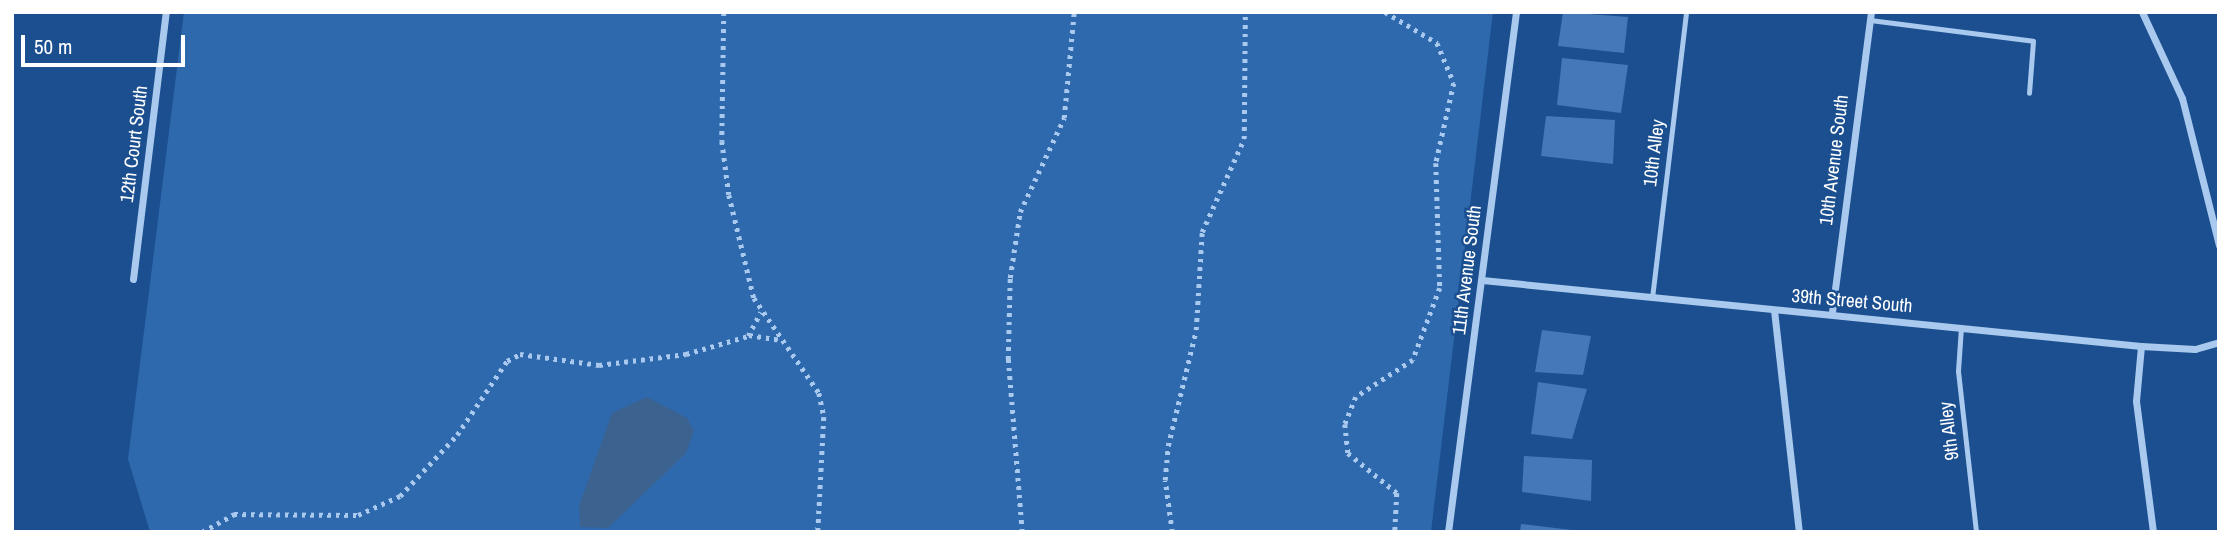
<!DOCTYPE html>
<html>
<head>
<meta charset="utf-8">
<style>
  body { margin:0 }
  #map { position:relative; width:2231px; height:544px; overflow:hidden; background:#1b4f8f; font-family:"Archivo Narrow",sans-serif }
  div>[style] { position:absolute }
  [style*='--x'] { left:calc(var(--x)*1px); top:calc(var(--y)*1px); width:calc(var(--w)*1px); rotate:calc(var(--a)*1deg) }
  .green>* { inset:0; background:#2e69ad }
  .water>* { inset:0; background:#3c6290 }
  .building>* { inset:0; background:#4478b7 }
  .path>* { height:4.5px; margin-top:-2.25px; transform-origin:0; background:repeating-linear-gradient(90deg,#a9c9ee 0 3.5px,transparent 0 8.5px) }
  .lane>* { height:5px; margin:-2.5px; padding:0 2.5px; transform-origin:2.5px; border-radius:2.5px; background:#a9c9ee }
  .street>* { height:7px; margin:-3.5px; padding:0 3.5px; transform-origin:3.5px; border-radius:3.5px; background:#a9c9ee }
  span { translate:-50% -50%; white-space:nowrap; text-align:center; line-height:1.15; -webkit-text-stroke:5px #1b4f8f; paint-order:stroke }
  .street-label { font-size:19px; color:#fff }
  .frame { position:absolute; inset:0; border:14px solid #fff; pointer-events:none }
  .scale { position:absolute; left:21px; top:35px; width:164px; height:32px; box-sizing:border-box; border:4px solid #fff; border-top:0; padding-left:9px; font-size:21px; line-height:24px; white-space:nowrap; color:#fff; -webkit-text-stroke:5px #1b4f8f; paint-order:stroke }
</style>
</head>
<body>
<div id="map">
  <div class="green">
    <i style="clip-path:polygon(184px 12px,1493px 12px,1431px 532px,150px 532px,128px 459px)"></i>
  </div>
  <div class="water">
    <i style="clip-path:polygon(647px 397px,687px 418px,694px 431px,686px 453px,608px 528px,580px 527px,579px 506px,612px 413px)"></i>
  </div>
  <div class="building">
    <i style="clip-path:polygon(1563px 12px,1628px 17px,1624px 53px,1558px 46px)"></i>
    <i style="clip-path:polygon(1562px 58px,1628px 65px,1621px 113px,1557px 105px)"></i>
    <i style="clip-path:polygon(1546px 116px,1615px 120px,1613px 164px,1541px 156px)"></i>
    <i style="clip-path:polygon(1542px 330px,1591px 336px,1583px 375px,1535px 372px)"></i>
    <i style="clip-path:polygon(1538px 382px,1587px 389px,1572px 439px,1531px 434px)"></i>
    <i style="clip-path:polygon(1524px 456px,1592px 460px,1591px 501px,1522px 492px)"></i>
    <i style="clip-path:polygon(1521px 524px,1572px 530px,1572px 532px,1520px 532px)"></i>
  </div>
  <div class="path">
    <i style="--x:724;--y:12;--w:129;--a:90.9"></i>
    <i style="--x:722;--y:141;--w:54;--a:82.6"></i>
    <i style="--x:729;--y:195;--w:106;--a:76.4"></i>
    <i style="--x:754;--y:298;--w:115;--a:55.6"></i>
    <i style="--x:819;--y:393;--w:25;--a:78"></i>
    <i style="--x:824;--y:417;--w:115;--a:93"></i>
    <i style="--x:1385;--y:12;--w:61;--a:30.8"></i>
    <i style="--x:1437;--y:43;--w:43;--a:67"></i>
    <i style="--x:1454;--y:83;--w:82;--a:102.7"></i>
    <i style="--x:1436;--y:163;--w:125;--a:88.2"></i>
    <i style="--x:1440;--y:288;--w:77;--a:110.6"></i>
    <i style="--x:1413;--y:360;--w:68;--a:147"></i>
    <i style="--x:1356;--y:397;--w:29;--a:112"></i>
    <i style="--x:1345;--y:424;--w:29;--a:84"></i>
    <i style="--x:1348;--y:453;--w:63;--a:39.2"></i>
    <i style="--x:1397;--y:493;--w:39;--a:93"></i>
    <i style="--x:749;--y:335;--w:32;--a:9"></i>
    <i style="--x:202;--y:532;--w:37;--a:-29"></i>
    <i style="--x:234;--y:514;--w:124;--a:0.5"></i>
    <i style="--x:358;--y:515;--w:46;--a:-24.3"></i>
    <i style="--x:400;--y:496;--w:83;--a:-46.9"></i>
    <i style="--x:457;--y:435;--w:89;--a:-56"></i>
    <i style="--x:507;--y:361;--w:15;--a:-28"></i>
    <i style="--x:520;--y:354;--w:80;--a:7.9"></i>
    <i style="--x:599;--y:365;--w:88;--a:-7.2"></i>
    <i style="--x:686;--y:354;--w:65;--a:-16.2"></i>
    <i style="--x:748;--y:336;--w:27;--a:-62"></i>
    <i style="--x:1022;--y:532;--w:174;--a:-94.6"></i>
    <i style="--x:1008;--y:359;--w:81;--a:-88.6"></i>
    <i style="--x:1010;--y:278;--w:67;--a:-81.4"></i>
    <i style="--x:1020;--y:212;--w:104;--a:-64.9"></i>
    <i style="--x:1064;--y:118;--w:106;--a:-84.6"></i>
    <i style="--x:1172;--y:532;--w:52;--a:-97.7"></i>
    <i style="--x:1165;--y:480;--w:34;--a:-85"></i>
    <i style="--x:1168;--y:446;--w:119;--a:-76.4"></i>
    <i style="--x:1196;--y:330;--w:98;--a:-86.5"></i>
    <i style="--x:1202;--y:232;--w:102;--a:-65.7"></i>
    <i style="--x:1244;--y:139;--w:127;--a:-89.5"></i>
  </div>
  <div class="lane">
    <i style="--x:1870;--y:20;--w:164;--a:7.3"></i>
    <i style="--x:2033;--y:41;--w:52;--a:94.4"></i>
    <i style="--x:1652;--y:298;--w:288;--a:-83.2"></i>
    <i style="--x:1961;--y:327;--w:44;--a:93.9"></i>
    <i style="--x:1958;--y:371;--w:162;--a:83.6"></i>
  </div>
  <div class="street">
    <i style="--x:2142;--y:12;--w:95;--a:65.1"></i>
    <i style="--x:2182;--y:98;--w:152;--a:75.9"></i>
    <i style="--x:133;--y:279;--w:269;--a:-83"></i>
    <i style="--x:1482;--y:280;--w:662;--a:5.72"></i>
    <i style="--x:2141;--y:346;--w:54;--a:3.2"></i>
    <i style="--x:2195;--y:349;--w:25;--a:-16"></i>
    <i style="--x:1774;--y:310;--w:223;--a:83.6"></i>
    <i style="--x:1832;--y:312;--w:303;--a:-82.6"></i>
    <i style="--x:2141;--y:346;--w:55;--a:95.2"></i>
    <i style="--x:2136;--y:401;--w:132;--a:82.6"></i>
    <i style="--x:1448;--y:532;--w:524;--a:-82.55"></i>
  </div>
  <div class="street-label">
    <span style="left:134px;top:144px;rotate:-83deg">12th Court South</span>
    <span style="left:1654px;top:153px;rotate:-83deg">10th Alley</span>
    <span style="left:1834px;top:160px;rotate:-83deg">10th Avenue South</span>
    <span style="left:1467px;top:270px;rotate:-83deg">11th Avenue South</span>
    <span style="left:1852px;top:301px;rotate:5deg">39th Street South</span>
    <span style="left:1949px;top:431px;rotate:-97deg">9th Alley</span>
  </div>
  <div class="frame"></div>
  <div class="scale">50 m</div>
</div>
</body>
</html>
